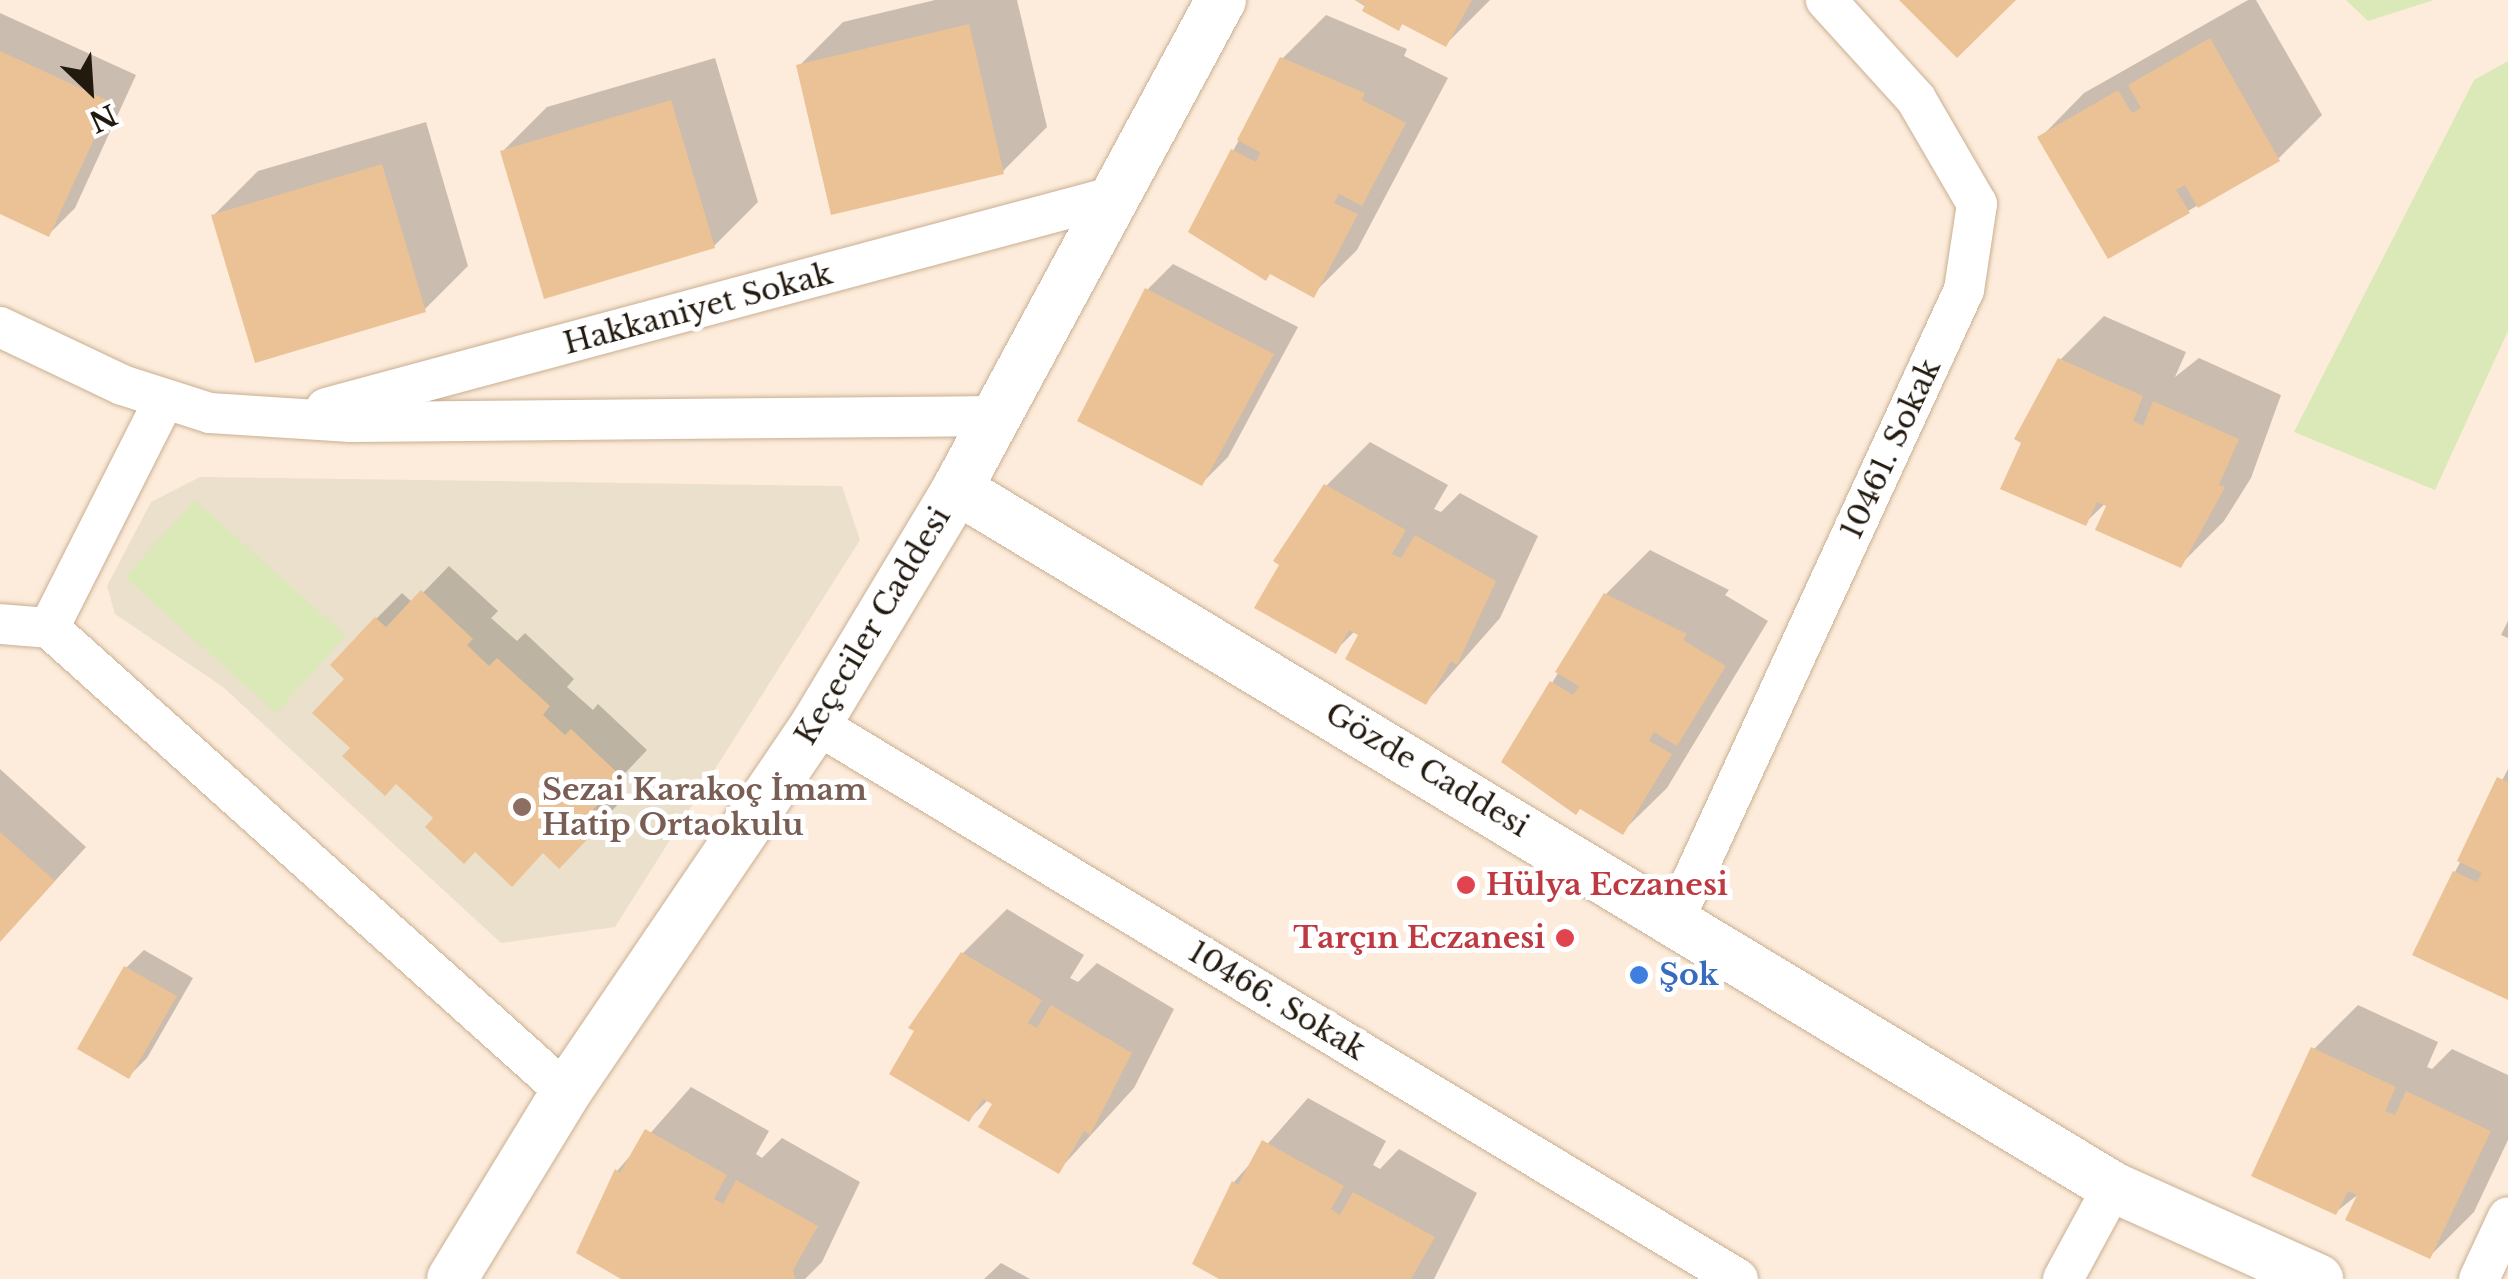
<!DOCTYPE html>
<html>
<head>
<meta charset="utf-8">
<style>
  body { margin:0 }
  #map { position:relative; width:2508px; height:1279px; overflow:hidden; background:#fdecdb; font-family:"Libre Baskerville",serif }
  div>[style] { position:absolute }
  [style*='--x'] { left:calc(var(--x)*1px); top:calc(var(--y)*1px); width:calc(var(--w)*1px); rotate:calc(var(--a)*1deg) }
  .education>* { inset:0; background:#ebe0cb }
  .green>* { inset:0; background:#dae9b7 }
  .shadow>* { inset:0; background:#0003 }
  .building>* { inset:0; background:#ebc295 }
  .roads { filter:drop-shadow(0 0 2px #c9af92) drop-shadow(0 0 2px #c9af92) }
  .minor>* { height:40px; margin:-20px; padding:0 20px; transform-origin:20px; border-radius:20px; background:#fff }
  .tertiary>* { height:50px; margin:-25px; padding:0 25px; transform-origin:25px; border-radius:25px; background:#fff }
  .dots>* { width:28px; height:28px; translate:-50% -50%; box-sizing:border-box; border:5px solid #fff; border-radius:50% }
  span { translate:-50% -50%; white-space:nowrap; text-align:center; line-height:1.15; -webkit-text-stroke:10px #fff; paint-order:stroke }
  .street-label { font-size:30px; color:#231a0f }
  .education-label { font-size:30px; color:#785e54; font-weight:700 }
  .left { translate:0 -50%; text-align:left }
  .health-label { font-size:30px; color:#be3a42; font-weight:700 }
  .right { translate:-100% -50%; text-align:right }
  .shop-label { font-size:30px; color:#366cbe; font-weight:700 }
  .north { position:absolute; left:40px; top:40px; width:100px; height:100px; -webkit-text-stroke:8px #fff; paint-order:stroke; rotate:155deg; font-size:28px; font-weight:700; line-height:40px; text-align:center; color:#231a0f }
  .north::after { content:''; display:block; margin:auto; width:35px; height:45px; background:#231a0f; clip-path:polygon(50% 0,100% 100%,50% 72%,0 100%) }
</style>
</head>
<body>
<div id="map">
  <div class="education">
    <i style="clip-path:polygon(200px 477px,842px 486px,860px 540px,615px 927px,501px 943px,223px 687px,115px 614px,107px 586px,151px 502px)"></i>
  </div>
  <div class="green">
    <i style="clip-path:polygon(2346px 0,2434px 0,2368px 21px)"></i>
    <i style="clip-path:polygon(2508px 61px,2508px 331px,2435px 490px,2294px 432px,2474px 80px)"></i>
    <i style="clip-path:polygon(195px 500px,346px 636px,276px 713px,125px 577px)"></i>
  </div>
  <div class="shadow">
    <i style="clip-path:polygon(935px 0,1017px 0,1047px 127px,1003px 171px,799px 66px,843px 22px)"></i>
    <i style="clip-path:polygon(1355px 0,1490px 0,1446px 44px,1404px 22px,1399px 28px)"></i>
    <i style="clip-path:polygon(2248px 0,2256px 0,2322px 115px,2278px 159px,2188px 211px,2041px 137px,2084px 93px)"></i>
    <i style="clip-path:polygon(0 13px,136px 75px,75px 208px,49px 234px,0 211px)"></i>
    <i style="clip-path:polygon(1326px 15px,1407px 49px,1404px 56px,1448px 78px,1357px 250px,1313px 294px,1233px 151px,1282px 59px)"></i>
    <i style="clip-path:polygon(715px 58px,758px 202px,714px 246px,503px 151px,547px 107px)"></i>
    <i style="clip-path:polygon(426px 122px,468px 266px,424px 310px,214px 215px,258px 171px)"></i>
    <i style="clip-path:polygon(1173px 264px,1298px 327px,1228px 457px,1202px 483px,1147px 290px)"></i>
    <i style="clip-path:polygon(2104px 316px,2186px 352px,2175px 377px,2199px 358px,2281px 395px,2251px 478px,2224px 521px,2180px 565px,2113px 496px,2085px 523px,2060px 360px)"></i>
    <i style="clip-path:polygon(1370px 442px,1448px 485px,1434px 509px,1441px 512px,1460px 493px,1538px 536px,1500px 618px,1426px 702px,1355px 631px,1335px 651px,1326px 486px)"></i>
    <i style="clip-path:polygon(1650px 550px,1729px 590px,1725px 595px,1768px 621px,1667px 788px,1623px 831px,1552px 683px,1606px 594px)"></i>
    <i style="clip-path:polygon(449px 566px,498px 611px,491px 618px,517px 641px,525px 633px,574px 679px,567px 687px,593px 710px,598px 704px,647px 750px,613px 786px,625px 797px,585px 839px,544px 851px,436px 818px,354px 747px,348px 679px,376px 619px,402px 593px,413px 603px)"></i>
    <i style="clip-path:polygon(2508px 621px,2508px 638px,2501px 635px)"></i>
    <i style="clip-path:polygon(0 769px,86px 847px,0 941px)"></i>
    <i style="clip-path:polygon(2508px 769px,2508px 997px,2455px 872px)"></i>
    <i style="clip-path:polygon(1007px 909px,1084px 955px,1070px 978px,1078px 982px,1097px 963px,1174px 1009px,1134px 1088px,1058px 1171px,995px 1103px,989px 1099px,969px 1119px,963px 953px)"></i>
    <i style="clip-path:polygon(144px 950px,193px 978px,147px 1058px,129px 1076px,126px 968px)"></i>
    <i style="clip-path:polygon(2358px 1005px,2438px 1042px,2427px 1067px,2432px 1069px,2452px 1049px,2508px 1075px,2508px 1140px,2474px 1212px,2430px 1256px,2360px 1193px,2336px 1212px,2314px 1049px)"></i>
    <i style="clip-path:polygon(691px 1087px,769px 1131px,756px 1154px,762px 1158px,782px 1138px,860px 1182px,822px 1262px,805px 1279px,626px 1279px,617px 1171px)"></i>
    <i style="clip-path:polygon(1308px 1098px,1386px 1141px,1373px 1165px,1380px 1169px,1399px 1149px,1477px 1193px,1434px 1279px,1224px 1279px,1234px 1182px)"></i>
    <i style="clip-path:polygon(1001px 1263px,1030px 1279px,984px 1279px)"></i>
  </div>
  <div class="building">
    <i style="clip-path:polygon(1355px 0,1472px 0,1446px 47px,1402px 24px,1399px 31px,1362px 11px,1365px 5px)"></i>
    <i style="clip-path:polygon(1899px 0,2016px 0,1957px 58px)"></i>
    <i style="clip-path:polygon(969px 24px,1004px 174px,831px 215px,796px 65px)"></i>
    <i style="clip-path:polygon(2210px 38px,2280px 161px,2198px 208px,2185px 185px,2176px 190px,2190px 213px,2108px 259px,2037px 137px,2118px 90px,2132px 113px,2141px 108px,2128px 85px)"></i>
    <i style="clip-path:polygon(0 51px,111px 102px,49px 237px,0 214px)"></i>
    <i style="clip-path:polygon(1280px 57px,1365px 93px,1362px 100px,1406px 123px,1362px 206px,1339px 194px,1334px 203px,1358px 214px,1314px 298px,1270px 274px,1266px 281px,1188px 232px,1231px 149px,1256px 162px,1260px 152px,1237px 140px)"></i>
    <i style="clip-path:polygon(671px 100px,715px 248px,544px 299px,500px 151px)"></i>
    <i style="clip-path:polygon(382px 164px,426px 312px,255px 363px,211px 215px)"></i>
    <i style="clip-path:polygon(1145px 288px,1274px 354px,1202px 486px,1077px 421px)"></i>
    <i style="clip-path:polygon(2058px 358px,2143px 396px,2133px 421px,2143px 426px,2153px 401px,2239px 439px,2219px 485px,2225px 487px,2181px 568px,2095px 530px,2106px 506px,2097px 502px,2086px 526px,2000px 489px,2021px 443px,2014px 439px)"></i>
    <i style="clip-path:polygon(1324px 484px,1406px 530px,1392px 554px,1401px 558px,1415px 535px,1496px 581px,1457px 665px,1451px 661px,1426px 705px,1345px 659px,1358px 635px,1349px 630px,1336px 654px,1254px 608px,1279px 565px,1273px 561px)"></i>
    <i style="clip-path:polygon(421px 590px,473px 639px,467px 645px,489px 666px,497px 658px,550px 706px,543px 715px,565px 735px,571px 729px,623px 778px,589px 814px,601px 825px,559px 869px,543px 853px,512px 887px,475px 852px,464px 864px,425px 827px,433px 818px,396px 784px,385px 796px,342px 756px,350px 748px,312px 713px,344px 679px,330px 665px,375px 617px,386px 627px)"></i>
    <i style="clip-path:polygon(1604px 593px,1687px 634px,1683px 640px,1726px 666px,1677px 746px,1654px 732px,1649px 741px,1672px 754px,1623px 835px,1580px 809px,1576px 815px,1501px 762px,1550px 681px,1573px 695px,1579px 686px,1555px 672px)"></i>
    <i style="clip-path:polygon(2497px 777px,2508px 782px,2508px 1000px,2412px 955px,2453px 871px,2477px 882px,2482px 873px,2457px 861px)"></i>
    <i style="clip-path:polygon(0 832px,55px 881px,0 942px)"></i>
    <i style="clip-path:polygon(961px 952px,1042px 1000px,1028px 1023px,1037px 1028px,1051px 1005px,1132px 1053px,1090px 1135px,1084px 1131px,1059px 1174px,978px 1127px,992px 1104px,983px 1099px,969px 1122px,889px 1074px,914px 1031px,908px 1028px)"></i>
    <i style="clip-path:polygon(124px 966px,177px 996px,129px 1079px,77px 1049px)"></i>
    <i style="clip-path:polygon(2311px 1047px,2396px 1087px,2385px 1111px,2395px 1115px,2406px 1091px,2491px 1131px,2430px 1259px,2345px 1220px,2357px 1195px,2348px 1191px,2336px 1215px,2251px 1176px)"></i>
    <i style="clip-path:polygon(645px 1129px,727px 1175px,714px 1199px,723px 1204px,736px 1180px,818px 1226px,793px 1270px,795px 1279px,621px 1279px,576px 1253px,615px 1169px,620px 1173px)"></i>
    <i style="clip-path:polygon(1262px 1140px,1344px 1186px,1331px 1209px,1340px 1215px,1353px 1192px,1435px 1237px,1411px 1279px,1219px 1279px,1192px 1264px,1232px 1181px,1238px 1185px)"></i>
  </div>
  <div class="roads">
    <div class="minor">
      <i style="--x:0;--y:327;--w:135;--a:25.4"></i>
      <i style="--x:122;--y:385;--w:92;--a:17.7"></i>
      <i style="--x:210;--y:413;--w:141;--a:3.7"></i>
      <i style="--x:351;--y:422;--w:644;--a:-0.53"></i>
      <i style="--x:163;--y:402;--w:253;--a:116.8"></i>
      <i style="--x:49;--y:628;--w:695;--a:41.91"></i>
      <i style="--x:326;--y:408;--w:817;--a:-15.04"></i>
      <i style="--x:0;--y:624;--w:49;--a:4.7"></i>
      <i style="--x:816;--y:724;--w:1076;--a:31.05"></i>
      <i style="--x:1675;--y:918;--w:691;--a:-65.29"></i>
      <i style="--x:1964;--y:290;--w:87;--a:-81.4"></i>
      <i style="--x:1977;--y:204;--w:121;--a:-120.2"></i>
      <i style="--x:1916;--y:99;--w:134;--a:-132.3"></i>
      <i style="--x:2063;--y:1279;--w:105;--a:-61.5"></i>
      <i style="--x:2479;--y:1279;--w:68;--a:-64.9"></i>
    </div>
    <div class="tertiary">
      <i style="--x:957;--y:489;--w:1350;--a:31.12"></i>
      <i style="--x:2113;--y:1187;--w:225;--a:24.2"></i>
      <i style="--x:452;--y:1279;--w:219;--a:-58.6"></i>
      <i style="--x:566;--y:1092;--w:445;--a:-55.8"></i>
      <i style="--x:816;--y:724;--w:274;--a:-59"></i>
      <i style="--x:957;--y:489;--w:556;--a:-61.64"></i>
    </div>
  </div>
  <div class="dots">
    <i style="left:522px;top:807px;background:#8d6e63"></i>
    <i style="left:1466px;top:885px;background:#e0444e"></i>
    <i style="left:1565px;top:938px;background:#e0444e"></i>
    <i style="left:1639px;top:975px;background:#3f7fe0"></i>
  </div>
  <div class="street-label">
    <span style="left:698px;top:309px;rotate:-15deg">Hakkaniyet Sokak</span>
    <span style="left:1891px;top:449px;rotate:-65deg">10461. Sokak</span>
    <span style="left:873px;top:626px;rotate:-59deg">Keçeciler Caddesi</span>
    <span style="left:1427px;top:770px;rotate:31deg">Gözde Caddesi</span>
    <span style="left:1277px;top:1001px;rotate:31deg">10466. Sokak</span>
  </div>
  <div class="education-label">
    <span class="left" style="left:542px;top:807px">Sezai Karakoç İmam<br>Hatip Ortaokulu</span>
  </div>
  <div class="health-label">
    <span class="left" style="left:1486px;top:885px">Hülya Eczanesi</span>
    <span class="right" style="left:1545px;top:938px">Tarçın Eczanesi</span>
  </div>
  <div class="shop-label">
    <span class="left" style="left:1659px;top:975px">Şok</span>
  </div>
  <div class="north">N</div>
</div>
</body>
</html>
